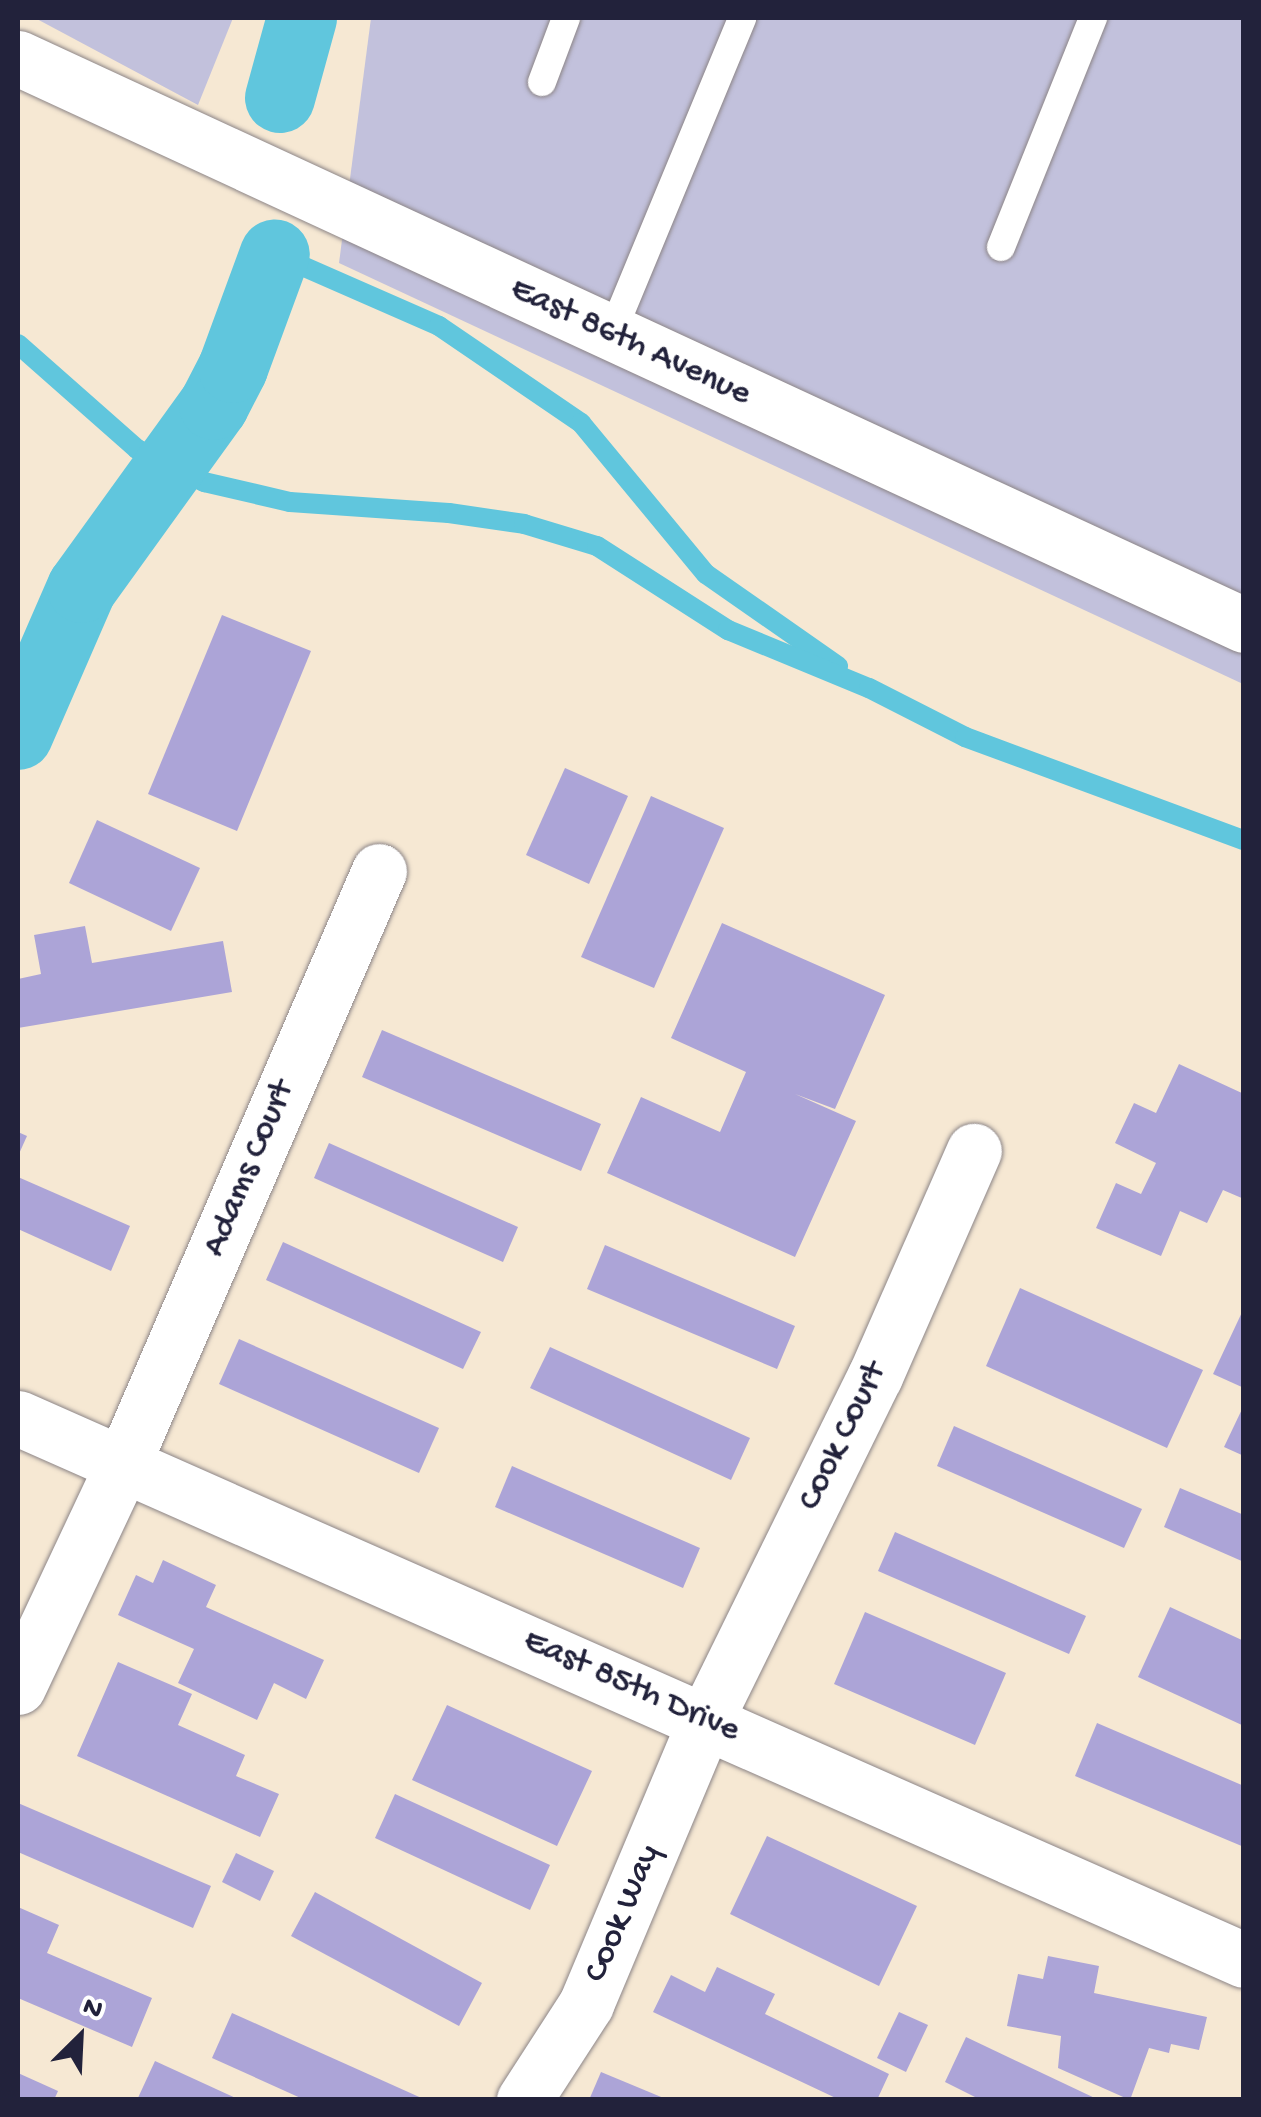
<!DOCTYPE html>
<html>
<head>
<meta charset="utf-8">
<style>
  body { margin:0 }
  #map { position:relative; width:1261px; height:2117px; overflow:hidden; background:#f6e8d3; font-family:"Gochi Hand",sans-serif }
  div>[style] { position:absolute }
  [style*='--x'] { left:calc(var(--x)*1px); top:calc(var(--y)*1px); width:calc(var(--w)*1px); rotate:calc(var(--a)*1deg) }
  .industrial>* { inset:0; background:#c2c1dc }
  .stream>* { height:20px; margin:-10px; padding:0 10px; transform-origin:10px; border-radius:10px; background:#60c6dd }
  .canal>* { height:70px; margin:-35px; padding:0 35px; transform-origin:35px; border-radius:35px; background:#60c6dd }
  .building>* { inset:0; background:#aca4d7 }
  .roads { filter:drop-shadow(0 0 2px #8c8587) drop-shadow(0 0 2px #8c8587) }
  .lane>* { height:28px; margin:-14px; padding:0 14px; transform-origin:14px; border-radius:14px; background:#fff }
  .street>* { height:55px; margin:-27.5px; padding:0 27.5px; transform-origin:27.5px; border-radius:27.5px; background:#fff }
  span { translate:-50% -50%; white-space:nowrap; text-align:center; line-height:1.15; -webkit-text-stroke:10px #fff; paint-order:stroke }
  .street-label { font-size:35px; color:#22223b }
  .frame { position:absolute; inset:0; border:20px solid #22223b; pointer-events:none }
  .north { position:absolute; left:30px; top:1987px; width:100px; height:100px; -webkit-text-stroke:8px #fff; paint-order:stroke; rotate:24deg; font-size:28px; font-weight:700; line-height:40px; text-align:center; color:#22223b }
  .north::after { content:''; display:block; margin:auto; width:35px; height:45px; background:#22223b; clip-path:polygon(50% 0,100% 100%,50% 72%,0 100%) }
</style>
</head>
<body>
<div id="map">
  <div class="industrial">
    <i style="clip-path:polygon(35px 18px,233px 18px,198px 105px)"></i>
    <i style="clip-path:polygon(371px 18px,1243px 18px,1243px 684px,339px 263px)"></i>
  </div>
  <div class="stream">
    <i style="--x:275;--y:254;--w:179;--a:23.7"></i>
    <i style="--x:439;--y:326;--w:172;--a:34.3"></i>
    <i style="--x:581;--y:423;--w:196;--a:50.4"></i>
    <i style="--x:706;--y:574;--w:161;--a:34.9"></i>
    <i style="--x:18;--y:344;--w:159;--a:41.4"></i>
    <i style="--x:137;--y:449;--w:75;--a:26.2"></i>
    <i style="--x:204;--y:482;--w:88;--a:13.1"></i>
    <i style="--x:290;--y:502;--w:159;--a:4"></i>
    <i style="--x:449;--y:513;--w:76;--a:8.3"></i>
    <i style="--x:524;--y:524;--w:76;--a:16.8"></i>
    <i style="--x:597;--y:546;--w:156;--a:32.7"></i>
    <i style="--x:728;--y:630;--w:152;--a:22.4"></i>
    <i style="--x:869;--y:688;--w:108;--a:27"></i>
    <i style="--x:965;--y:737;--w:297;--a:20.3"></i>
  </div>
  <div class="canal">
    <i style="--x:280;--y:98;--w:83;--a:-74.6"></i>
    <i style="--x:18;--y:735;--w:160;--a:-66.5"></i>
    <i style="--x:82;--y:588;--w:226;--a:-54.2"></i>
    <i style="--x:214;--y:405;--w:42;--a:-62.8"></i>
    <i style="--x:233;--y:368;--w:121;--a:-69.8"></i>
  </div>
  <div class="building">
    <i style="clip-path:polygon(222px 615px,311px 651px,237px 831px,148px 794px)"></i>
    <i style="clip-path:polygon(565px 768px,628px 796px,589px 884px,526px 855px)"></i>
    <i style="clip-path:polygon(651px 796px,724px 828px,654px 988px,581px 957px)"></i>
    <i style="clip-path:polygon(97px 820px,200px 868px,171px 931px,69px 883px)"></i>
    <i style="clip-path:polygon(722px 923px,885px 995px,835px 1109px,795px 1094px,856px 1121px,795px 1257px,607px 1173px,641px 1097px,720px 1132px,746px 1072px,671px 1038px)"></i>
    <i style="clip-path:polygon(85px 926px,92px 963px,223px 941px,232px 992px,18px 1028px,18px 979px,41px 974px,34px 935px)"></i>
    <i style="clip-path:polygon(382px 1030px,601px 1124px,581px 1171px,362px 1077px)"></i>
    <i style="clip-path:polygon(1179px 1064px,1244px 1094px,1244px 1199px,1223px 1190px,1207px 1223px,1180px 1211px,1161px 1256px,1096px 1228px,1116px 1183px,1141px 1194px,1156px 1163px,1115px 1143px,1134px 1103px,1156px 1113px)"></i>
    <i style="clip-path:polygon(18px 1132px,27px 1136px,18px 1156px)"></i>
    <i style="clip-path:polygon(329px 1143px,518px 1227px,503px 1262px,314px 1178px)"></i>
    <i style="clip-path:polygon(18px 1177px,130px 1226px,111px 1271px,18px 1229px)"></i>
    <i style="clip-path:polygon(283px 1242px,481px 1332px,463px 1369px,266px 1280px)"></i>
    <i style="clip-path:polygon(605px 1245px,795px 1326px,777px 1369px,587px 1289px)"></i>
    <i style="clip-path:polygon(1020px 1288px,1203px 1370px,1167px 1448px,986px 1366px)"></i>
    <i style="clip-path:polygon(1244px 1308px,1244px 1388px,1213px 1374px)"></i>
    <i style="clip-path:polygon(239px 1339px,439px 1428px,419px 1473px,219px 1384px)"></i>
    <i style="clip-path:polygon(550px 1347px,750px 1438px,731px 1480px,530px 1388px)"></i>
    <i style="clip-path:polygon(1244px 1405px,1244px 1456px,1224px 1447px)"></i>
    <i style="clip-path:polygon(954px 1426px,1142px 1509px,1124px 1548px,937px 1466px)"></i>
    <i style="clip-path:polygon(512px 1466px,700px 1548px,683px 1588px,495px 1507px)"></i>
    <i style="clip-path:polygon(1180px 1488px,1244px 1515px,1244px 1562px,1164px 1527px)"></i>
    <i style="clip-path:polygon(895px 1532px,1086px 1616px,1069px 1654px,878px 1571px)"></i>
    <i style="clip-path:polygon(163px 1560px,216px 1585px,206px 1607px,324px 1660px,306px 1699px,274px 1683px,257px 1720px,178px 1683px,194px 1649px,118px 1615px,136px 1575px,153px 1583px)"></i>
    <i style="clip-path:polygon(1170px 1607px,1244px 1641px,1244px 1726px,1138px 1677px)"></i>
    <i style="clip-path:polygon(865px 1612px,1006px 1673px,975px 1745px,834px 1684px)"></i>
    <i style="clip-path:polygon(118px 1662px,192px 1694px,178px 1725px,245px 1755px,236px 1776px,279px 1794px,260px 1837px,77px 1756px)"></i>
    <i style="clip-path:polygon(447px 1705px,592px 1771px,557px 1846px,412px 1780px)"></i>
    <i style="clip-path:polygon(1097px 1723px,1244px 1786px,1244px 1847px,1075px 1776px)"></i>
    <i style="clip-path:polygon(395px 1794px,550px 1865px,530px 1910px,375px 1838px)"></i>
    <i style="clip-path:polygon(18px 1803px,211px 1886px,193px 1928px,18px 1852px)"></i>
    <i style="clip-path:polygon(767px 1836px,917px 1906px,879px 1986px,730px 1914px)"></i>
    <i style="clip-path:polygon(236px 1853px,274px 1871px,260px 1901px,222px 1882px)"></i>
    <i style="clip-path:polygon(315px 1892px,482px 1983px,459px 2026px,291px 1936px)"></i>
    <i style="clip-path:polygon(18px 1907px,59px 1925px,47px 1953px,152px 1998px,132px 2047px,18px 1998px)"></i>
    <i style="clip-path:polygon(1048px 1956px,1099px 1966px,1094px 1993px,1207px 2017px,1199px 2050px,1171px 2044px,1169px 2053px,1149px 2048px,1130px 2100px,1058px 2068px,1061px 2036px,1007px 2026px,1018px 1974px,1043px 1979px)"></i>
    <i style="clip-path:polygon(717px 1967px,775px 1994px,765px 2014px,889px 2074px,877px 2100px,840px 2100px,653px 2012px,671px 1975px,705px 1992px)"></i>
    <i style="clip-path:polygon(899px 2012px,928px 2025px,906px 2072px,877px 2058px)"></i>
    <i style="clip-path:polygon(232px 2013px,426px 2100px,305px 2100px,212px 2058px)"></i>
    <i style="clip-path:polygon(966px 2037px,1099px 2100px,981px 2100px,945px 2082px)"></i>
    <i style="clip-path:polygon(155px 2061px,240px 2100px,137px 2100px)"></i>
    <i style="clip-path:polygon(601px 2072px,666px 2099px,666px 2100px,589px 2100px)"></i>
    <i style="clip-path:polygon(18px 2073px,58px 2091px,54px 2100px,18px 2100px)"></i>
  </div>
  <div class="roads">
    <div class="lane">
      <i style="--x:542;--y:82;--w:68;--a:-69.4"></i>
      <i style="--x:1001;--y:247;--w:247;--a:-68.1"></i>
      <i style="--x:611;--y:335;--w:343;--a:-67.5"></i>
    </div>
    <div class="street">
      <i style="--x:18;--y:58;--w:1351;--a:24.82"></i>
      <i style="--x:18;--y:1418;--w:1340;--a:23.85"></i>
      <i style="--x:18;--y:1687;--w:244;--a:-64.8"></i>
      <i style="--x:122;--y:1466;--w:648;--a:-66.64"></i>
      <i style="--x:524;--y:2100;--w:114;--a:-57.1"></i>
      <i style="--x:586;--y:2004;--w:309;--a:-67.2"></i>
      <i style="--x:706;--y:1719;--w:382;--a:-63.8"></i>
      <i style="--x:875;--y:1376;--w:246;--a:-66.3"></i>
    </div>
  </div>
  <div class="street-label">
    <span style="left:630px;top:343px;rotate:25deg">East 86th Avenue</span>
    <span style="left:250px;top:1169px;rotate:-67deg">Adams Court</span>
    <span style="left:844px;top:1437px;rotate:-64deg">Cook Court</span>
    <span style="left:631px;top:1687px;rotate:24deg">East 85th Drive</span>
    <span style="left:624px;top:1914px;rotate:-67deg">Cook Way</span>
  </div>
  <div class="frame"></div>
  <div class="north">N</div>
</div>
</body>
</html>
